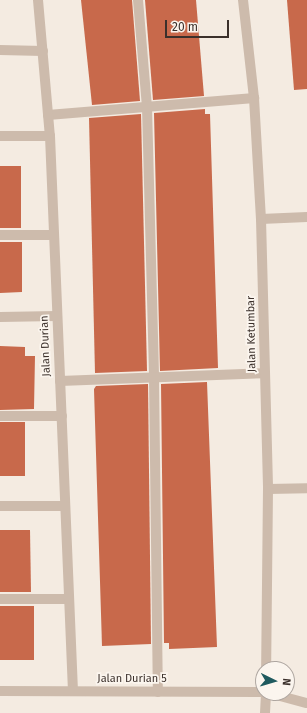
<!DOCTYPE html>
<html>
<head>
<meta charset="utf-8">
<style>
  body { margin:0 }
  #map { position:relative; width:307px; height:713px; overflow:hidden; background:#f4ebe1; font-family:"Fira Sans",sans-serif }
  div>[style] { position:absolute }
  [style*='--x'] { left:calc(var(--x)*1px); top:calc(var(--y)*1px); width:calc(var(--w)*1px); rotate:calc(var(--a)*1deg) }
  .building>* { inset:0; background:#c8694b }
  .service>* { height:10px; margin:-5px; padding:0 5px; transform-origin:5px; border-radius:5px; background:#cdbbac }
  .minor>* { height:10px; margin:-5px; padding:0 5px; transform-origin:5px; border-radius:5px; background:#cdbbac }
  span { translate:-50% -50%; white-space:nowrap; text-align:center; line-height:1.15; -webkit-text-stroke:3.5px #fbf5ee; paint-order:stroke }
  .street-label { font-size:11px; color:#3b302b }
  .north { position:absolute; left:255px; top:661px; width:40px; height:40px; box-sizing:border-box; background:#fbf5ee; border:1px solid #aea6a0; border-radius:50%; rotate:95deg; font-size:11px; font-weight:700; line-height:16px; text-align:center; color:#3b302b }
  .north::after { content:''; display:block; margin:auto; width:14px; height:18px; background:#1f5a5e; clip-path:polygon(50% 0,100% 100%,50% 72%,0 100%) }
  .scale { position:absolute; left:165px; top:20px; width:64px; height:18px; box-sizing:border-box; border:2px solid #3b302b; border-top:0; padding-left:5px; font-size:12px; line-height:14px; white-space:nowrap; color:#3b302b; -webkit-text-stroke:3px #fbf5ee; paint-order:stroke }
</style>
</head>
<body>
<div id="map">
  <div class="building">
    <i style="clip-path:polygon(81px 0,132px 0,140px 101px,92px 105px)"></i>
    <i style="clip-path:polygon(145px 0,196px 0,204px 96px,153px 100px)"></i>
    <i style="clip-path:polygon(287px 0,307px 0,307px 89px,294px 90px)"></i>
    <i style="clip-path:polygon(205px 109px,205px 114px,210px 114px,218px 368px,160px 371px,154px 113px)"></i>
    <i style="clip-path:polygon(141px 114px,147px 371px,95px 373px,89px 118px)"></i>
    <i style="clip-path:polygon(0 166px,21px 166px,21px 228px,0 228px)"></i>
    <i style="clip-path:polygon(0 242px,22px 242px,22px 292px,0 293px)"></i>
    <i style="clip-path:polygon(0 346px,25px 347px,25px 356px,35px 356px,34px 409px,0 410px)"></i>
    <i style="clip-path:polygon(207px 382px,217px 647px,169px 649px,169px 643px,164px 643px,161px 384px)"></i>
    <i style="clip-path:polygon(148px 384px,151px 644px,102px 646px,94px 389px,96px 386px)"></i>
    <i style="clip-path:polygon(0 422px,25px 422px,25px 476px,0 476px)"></i>
    <i style="clip-path:polygon(0 530px,30px 530px,31px 592px,0 592px)"></i>
    <i style="clip-path:polygon(0 606px,34px 606px,34px 660px,0 660px)"></i>
  </div>
  <div class="service">
    <i style="--x:138;--y:0;--w:107;--a:85.2"></i>
    <i style="--x:147;--y:107;--w:270;--a:88.5"></i>
    <i style="--x:154;--y:377;--w:315;--a:89.3"></i>
    <i style="--x:0;--y:50;--w:43;--a:1.3"></i>
    <i style="--x:48;--y:115;--w:207;--a:-4.7"></i>
    <i style="--x:261;--y:219;--w:46;--a:-2.5"></i>
    <i style="--x:0;--y:235;--w:54;--a:0"></i>
    <i style="--x:60;--y:381;--w:205;--a:-2.2"></i>
    <i style="--x:0;--y:416;--w:62;--a:0"></i>
    <i style="--x:268;--y:489;--w:39;--a:-1"></i>
    <i style="--x:0;--y:599;--w:69;--a:0"></i>
  </div>
  <div class="minor">
    <i style="--x:38;--y:0;--w:137;--a:85"></i>
    <i style="--x:50;--y:136;--w:555;--a:87.63"></i>
    <i style="--x:243;--y:0;--w:99;--a:83.6"></i>
    <i style="--x:254;--y:98;--w:121;--a:86.7"></i>
    <i style="--x:261;--y:219;--w:270;--a:88.5"></i>
    <i style="--x:268;--y:489;--w:180;--a:90.6"></i>
    <i style="--x:0;--y:136;--w:50;--a:0"></i>
    <i style="--x:0;--y:317;--w:57;--a:-1"></i>
    <i style="--x:0;--y:506;--w:65;--a:0"></i>
    <i style="--x:0;--y:691;--w:263;--a:0.2"></i>
    <i style="--x:269;--y:693;--w:39;--a:15"></i>
    <i style="--x:265;--y:713;--w:20;--a:-87"></i>
  </div>
  <div class="street-label">
    <span style="left:252px;top:334px;rotate:-91deg">Jalan Ketumbar</span>
    <span style="left:46px;top:346px;rotate:-92deg">Jalan Durian</span>
    <span style="left:132px;top:679px">Jalan Durian 5</span>
  </div>
  <div class="north">N</div>
  <div class="scale">20 m</div>
</div>
</body>
</html>
